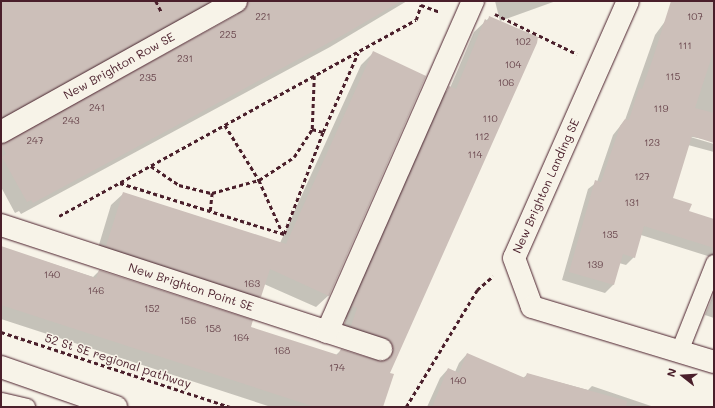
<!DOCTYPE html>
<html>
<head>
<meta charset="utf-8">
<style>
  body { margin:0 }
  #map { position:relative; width:715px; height:408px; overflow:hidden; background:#f7f3e8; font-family:Mali,sans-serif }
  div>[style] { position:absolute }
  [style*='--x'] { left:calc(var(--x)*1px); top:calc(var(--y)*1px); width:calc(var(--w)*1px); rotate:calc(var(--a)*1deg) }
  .shadow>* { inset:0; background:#0003 }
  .building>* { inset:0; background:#ccbfb9 }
  .path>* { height:2.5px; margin-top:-1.25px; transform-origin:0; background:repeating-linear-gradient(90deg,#4a1f2b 0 4px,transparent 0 7px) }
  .roads { filter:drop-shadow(0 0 1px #4a1f2b) drop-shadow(0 0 1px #4a1f2b) }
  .service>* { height:17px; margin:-8.5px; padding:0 8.5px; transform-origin:8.5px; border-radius:8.5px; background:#f7f3e8 }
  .minor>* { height:22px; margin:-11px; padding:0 11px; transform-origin:11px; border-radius:11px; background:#f7f3e8 }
  .secondary>* { height:22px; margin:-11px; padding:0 11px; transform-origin:11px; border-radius:11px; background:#f7f3e8 }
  span { translate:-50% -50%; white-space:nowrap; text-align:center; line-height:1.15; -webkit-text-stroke:3px #f7f3e8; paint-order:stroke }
  .number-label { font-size:10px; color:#6a474e }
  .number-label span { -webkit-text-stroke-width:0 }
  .street-label { font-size:12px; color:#4a1f2b }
  .frame { position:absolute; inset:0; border:2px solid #4a1f2b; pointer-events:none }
  .north { position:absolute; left:663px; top:356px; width:40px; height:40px; -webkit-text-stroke:3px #f7f3e8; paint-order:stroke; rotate:287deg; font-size:11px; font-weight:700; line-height:16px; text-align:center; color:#4a1f2b }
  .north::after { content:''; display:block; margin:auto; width:14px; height:18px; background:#4a1f2b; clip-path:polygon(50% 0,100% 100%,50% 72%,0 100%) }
</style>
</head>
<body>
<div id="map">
  <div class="shadow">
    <i style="clip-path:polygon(1px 1px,407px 1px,330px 47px,21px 214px,19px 211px,15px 213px,1px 187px,1px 145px,238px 14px,231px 2px,1px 122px)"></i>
    <i style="clip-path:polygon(495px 1px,556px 1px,500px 21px)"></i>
    <i style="clip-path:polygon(680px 1px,714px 1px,714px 141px,687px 136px,714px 144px,714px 152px,688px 145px,672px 198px,688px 212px,714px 220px,714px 258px,641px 235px,634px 257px,626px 265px,619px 263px,613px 285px,605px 293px,562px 280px,588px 189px,597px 182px,613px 135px,625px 120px,655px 35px)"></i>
    <i style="clip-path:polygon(490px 17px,388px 373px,382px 407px,271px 407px,1px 319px,1px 247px,93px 277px,99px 271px,250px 328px,336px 355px,341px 350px,381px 361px,379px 352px,340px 337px,346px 319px,342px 317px,438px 99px,450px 88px,474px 32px)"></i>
    <i style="clip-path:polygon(373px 53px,329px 295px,316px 307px,264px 284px,260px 296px,248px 308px,95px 258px,111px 205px,124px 193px,280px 243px,361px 65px)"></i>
    <i style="clip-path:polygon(714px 293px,714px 318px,705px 315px)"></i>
    <i style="clip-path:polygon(467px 354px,523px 378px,528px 374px,588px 390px,592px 386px,654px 407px,427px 407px,440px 378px,448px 369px,455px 372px,459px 363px)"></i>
  </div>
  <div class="building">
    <i style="clip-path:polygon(1px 1px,210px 1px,1px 118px)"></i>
    <i style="clip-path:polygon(248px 1px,401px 1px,343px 35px,113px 160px,33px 203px,31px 200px,27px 202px,2px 157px,6px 154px,1px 144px,242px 12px)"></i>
    <i style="clip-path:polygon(671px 1px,714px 1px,714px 50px,695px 108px,714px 113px,714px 143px,692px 136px,673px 198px,692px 204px,689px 211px,714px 219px,714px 248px,644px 226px,635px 258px,623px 254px,614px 285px,569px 272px,595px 180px,601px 182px,620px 126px,625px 119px,629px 120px,639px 88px,642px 89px,653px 58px)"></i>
    <i style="clip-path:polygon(489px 16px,538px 37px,537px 43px,390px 373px,394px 374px,383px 407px,315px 407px,1px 305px,1px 246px,96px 278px,99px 270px,253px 320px,251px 327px,338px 355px,341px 349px,378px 361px,389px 359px,393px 352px,390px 340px,351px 326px,357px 308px,352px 306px,449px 86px,456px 89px,485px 19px,488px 21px)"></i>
    <i style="clip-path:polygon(373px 51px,426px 76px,329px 296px,270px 269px,261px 297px,106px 246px,123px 192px,286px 244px)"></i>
    <i style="clip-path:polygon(467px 353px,525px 378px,527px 373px,627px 401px,626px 407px,432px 407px,448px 368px,459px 373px)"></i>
  </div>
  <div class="path">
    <i style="--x:156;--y:1;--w:13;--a:63"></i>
    <i style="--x:495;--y:14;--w:91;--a:26"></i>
    <i style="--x:225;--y:125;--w:65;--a:58.3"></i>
    <i style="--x:259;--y:180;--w:59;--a:66"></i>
    <i style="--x:312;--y:129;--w:11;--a:15"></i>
    <i style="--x:151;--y:166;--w:34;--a:34"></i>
    <i style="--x:179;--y:185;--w:34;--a:14"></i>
    <i style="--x:212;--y:193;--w:49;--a:-15.5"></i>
    <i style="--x:259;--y:180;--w:42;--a:-33.3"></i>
    <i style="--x:294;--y:157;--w:33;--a:-57"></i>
    <i style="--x:312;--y:129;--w:53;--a:-87.8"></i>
    <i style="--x:120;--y:183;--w:172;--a:17.3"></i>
    <i style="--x:284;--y:234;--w:109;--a:-69.1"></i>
    <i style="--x:323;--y:132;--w:86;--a:-66.1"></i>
    <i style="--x:210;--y:211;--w:18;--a:-84"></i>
    <i style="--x:59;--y:216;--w:407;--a:-28.8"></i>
    <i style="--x:416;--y:20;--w:16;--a:-72"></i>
    <i style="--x:421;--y:5;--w:20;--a:20"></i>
    <i style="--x:1;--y:332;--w:241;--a:18.1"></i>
    <i style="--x:406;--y:407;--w:137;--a:-58.7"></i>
    <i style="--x:477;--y:290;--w:21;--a:-41"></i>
  </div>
  <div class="roads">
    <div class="service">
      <i style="--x:679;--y:351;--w:95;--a:-68.3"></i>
      <i style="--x:1;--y:401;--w:26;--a:13"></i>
    </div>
    <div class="minor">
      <i style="--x:628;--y:1;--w:281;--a:113.9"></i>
      <i style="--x:514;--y:258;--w:52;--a:69.8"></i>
      <i style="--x:532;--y:307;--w:190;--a:16.8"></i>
      <i style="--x:1;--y:132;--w:269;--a:-29.1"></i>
      <i style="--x:1;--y:225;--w:400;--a:18.1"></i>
      <i style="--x:327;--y:332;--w:362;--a:-66.2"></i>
    </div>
    <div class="secondary">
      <i style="--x:1;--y:367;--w:122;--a:19.2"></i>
    </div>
  </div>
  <div class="number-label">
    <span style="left:263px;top:17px">221</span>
    <span style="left:695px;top:17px">107</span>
    <span style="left:228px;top:35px">225</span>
    <span style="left:523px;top:42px">102</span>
    <span style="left:685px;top:46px">111</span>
    <span style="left:185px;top:59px">231</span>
    <span style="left:513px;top:65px">104</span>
    <span style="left:673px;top:77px">115</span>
    <span style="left:148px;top:78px">235</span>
    <span style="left:506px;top:83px">106</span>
    <span style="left:97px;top:108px">241</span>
    <span style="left:661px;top:109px">119</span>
    <span style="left:490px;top:119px">110</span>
    <span style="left:71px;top:121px">243</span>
    <span style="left:482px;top:137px">112</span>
    <span style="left:35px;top:141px">247</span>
    <span style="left:652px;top:143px">123</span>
    <span style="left:475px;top:155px">114</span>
    <span style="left:642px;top:177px">127</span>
    <span style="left:632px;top:203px">131</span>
    <span style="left:610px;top:235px">135</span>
    <span style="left:595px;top:265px">139</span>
    <span style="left:52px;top:275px">140</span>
    <span style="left:252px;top:284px">163</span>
    <span style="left:96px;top:291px">146</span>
    <span style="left:152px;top:309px">152</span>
    <span style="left:188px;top:321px">156</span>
    <span style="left:213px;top:329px">158</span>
    <span style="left:241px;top:338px">164</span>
    <span style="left:282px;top:351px">168</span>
    <span style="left:337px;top:368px">174</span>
    <span style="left:458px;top:381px">140</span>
  </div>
  <div class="street-label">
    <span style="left:119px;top:66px;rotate:-29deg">New Brighton Row SE</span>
    <span style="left:546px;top:186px;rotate:-66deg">New Brighton Landing SE</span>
    <span style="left:191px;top:287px;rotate:18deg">New Brighton Point SE</span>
    <span style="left:118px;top:361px;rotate:18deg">52 St SE regional pathway</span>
  </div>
  <div class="frame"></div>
  <div class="north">N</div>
</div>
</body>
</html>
